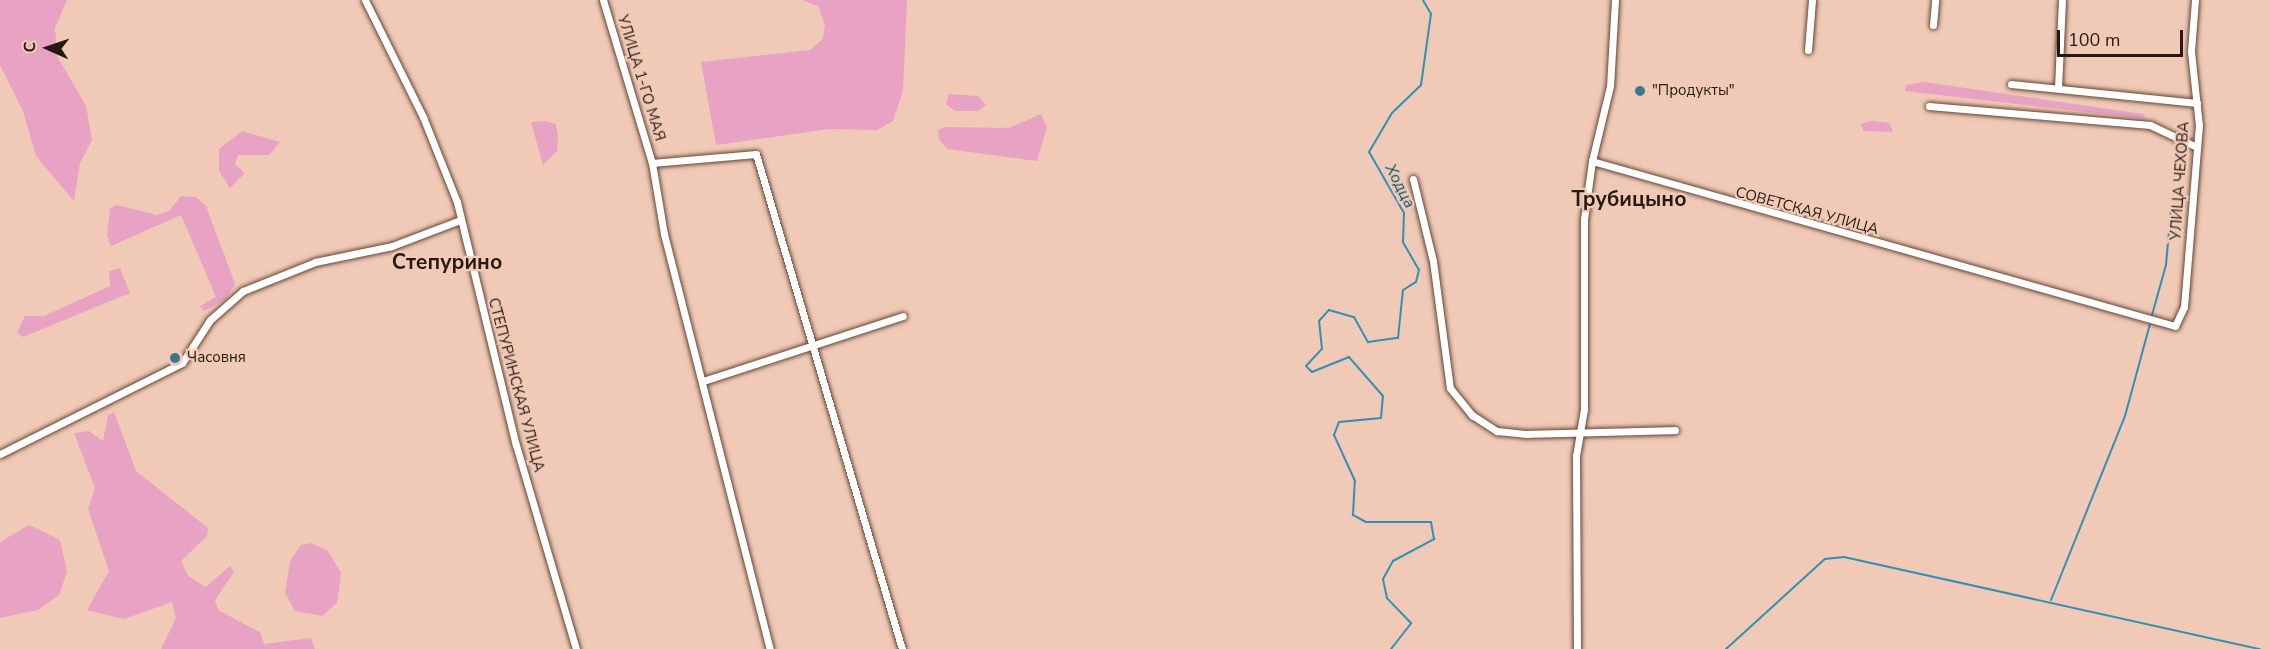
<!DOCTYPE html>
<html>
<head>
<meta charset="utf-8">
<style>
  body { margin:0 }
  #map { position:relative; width:2270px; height:649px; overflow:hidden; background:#f0cab6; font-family:"Nunito Sans",sans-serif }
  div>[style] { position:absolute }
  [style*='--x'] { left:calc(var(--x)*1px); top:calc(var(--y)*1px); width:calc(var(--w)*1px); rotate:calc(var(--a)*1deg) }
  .green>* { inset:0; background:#e8a2c4 }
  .stream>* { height:2px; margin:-1px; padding:0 1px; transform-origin:1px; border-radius:1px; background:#3190b6 }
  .roads { filter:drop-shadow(0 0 2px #654635) drop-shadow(0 0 2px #654635) }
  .minor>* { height:7px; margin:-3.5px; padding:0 3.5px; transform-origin:3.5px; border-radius:3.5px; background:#fff }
  .dots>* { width:16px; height:16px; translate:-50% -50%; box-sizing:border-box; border:3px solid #f0cab6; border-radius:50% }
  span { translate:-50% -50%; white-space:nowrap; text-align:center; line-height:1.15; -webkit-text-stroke:4.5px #f0cab6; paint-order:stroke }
  .street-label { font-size:15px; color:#261911 }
  .poi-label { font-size:15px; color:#261911 }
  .left { translate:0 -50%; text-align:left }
  .water-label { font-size:16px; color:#00506b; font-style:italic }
  .district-label { font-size:21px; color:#261911; font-weight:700 }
  .north { position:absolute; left:18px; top:18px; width:60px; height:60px; -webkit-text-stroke:4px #f0cab6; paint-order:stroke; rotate:273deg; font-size:16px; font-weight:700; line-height:24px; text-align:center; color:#261911 }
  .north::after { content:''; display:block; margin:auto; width:21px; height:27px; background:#261911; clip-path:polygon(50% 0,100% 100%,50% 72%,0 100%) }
  .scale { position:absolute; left:2057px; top:30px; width:126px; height:27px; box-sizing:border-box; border:3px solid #261911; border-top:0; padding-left:8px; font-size:18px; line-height:21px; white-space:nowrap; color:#261911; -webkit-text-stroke:4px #f0cab6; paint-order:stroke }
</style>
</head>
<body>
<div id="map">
  <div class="green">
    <i style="clip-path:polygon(0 0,67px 0,55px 28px,57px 56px,86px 106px,92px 140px,80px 163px,74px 201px,36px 156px,23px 111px,0 65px)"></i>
    <i style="clip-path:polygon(802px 0,907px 0,903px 91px,893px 121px,877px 130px,829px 129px,716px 145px,701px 62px,810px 50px,823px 39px,825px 24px,818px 6px)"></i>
    <i style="clip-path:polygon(1924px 82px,2143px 114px,2146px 119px,1905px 91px,1906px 85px)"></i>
    <i style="clip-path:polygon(949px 94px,978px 96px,986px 105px,978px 111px,955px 111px,946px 104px)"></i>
    <i style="clip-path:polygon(1041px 114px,1047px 127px,1037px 161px,947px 149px,939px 139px,938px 130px,945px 127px,1009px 128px)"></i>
    <i style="clip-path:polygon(545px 121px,556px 124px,558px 137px,557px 151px,543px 165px,531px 122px)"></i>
    <i style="clip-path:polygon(1872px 121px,1889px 123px,1893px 132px,1863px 131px,1861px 124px)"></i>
    <i style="clip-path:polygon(242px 131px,280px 142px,269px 155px,238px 155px,235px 164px,245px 173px,230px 188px,219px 171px,219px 149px)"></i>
    <i style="clip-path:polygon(181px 196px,196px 197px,206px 206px,235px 284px,226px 299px,204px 311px,200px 306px,216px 297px,181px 215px,111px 246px,107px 236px,110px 208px,116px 205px,157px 215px,169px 211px)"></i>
    <i style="clip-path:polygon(120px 268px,130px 293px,23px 337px,17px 332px,25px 316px,44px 316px,110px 286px,109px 271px)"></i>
    <i style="clip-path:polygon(114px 412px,136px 471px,208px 528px,207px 536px,181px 561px,188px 576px,206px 587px,230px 566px,234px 572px,215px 600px,218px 610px,260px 632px,264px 644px,311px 638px,315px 649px,161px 649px,176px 618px,172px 602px,124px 619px,87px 610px,109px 571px,88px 509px,95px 488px,74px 433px,89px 431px,103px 441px,108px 415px)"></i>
    <i style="clip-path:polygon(29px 525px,60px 540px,67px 572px,59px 595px,38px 610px,0 618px,0 542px)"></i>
    <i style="clip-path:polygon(311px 543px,328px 551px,341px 573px,337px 603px,322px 616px,295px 611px,285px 593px,290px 561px,301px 545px)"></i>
  </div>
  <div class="stream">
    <i style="--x:2152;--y:315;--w:52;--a:-74.4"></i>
    <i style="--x:2166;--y:265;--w:57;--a:-85"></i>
    <i style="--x:2051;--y:600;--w:198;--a:-68.1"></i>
    <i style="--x:2125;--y:416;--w:95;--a:-74.8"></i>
    <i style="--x:1391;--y:649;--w:33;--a:-52"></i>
    <i style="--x:1411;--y:623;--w:35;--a:-134"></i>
    <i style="--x:1387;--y:598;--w:19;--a:-102"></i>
    <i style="--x:1383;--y:579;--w:21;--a:-61"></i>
    <i style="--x:1393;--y:561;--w:47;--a:-28.2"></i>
    <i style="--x:1434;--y:539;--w:17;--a:-100"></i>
    <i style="--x:1431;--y:522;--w:65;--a:180"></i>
    <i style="--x:1366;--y:522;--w:15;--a:-152"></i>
    <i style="--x:1353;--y:515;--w:34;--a:-87"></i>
    <i style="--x:1355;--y:481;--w:51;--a:-114.5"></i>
    <i style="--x:1334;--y:435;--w:14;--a:-69"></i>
    <i style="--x:1339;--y:422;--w:42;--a:-5.4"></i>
    <i style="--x:1381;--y:418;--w:22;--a:-85"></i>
    <i style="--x:1383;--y:396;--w:52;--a:-131.1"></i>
    <i style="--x:1349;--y:357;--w:40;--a:158"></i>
    <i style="--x:1312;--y:372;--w:8;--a:-135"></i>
    <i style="--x:1306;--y:366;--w:23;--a:-47"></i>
    <i style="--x:1322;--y:349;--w:28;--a:-96"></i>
    <i style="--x:1319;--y:321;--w:15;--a:-48"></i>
    <i style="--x:1329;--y:310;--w:26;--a:16"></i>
    <i style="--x:1354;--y:317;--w:29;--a:61"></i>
    <i style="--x:1368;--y:342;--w:30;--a:-8"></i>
    <i style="--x:1398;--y:338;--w:48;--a:-84.1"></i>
    <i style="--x:1403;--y:290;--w:15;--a:-32"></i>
    <i style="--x:1416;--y:282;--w:12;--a:-76"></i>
    <i style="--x:1419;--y:270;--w:32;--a:-120"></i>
    <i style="--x:1403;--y:242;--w:29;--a:-88"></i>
    <i style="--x:1404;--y:213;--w:70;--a:-119.8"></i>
    <i style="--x:1369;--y:152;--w:45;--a:-59.5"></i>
    <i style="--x:1392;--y:113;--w:40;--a:-44"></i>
    <i style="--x:1421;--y:85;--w:72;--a:-82"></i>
    <i style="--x:1431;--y:14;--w:16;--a:-120"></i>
    <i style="--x:1726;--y:649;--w:134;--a:-42.3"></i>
    <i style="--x:1825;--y:559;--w:19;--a:-6"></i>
    <i style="--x:1844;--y:557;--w:426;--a:12.5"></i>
  </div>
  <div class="roads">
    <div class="minor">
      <i style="--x:365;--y:0;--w:131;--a:63.6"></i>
      <i style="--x:423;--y:117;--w:92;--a:68.2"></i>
      <i style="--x:457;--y:202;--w:250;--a:76.4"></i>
      <i style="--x:516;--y:445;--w:213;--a:73.6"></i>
      <i style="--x:603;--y:0;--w:170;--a:73.3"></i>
      <i style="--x:652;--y:163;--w:72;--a:80.4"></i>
      <i style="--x:664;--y:234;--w:428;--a:75.7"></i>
      <i style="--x:1615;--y:0;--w:86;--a:93.3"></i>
      <i style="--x:1610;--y:86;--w:77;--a:103.5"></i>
      <i style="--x:1592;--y:161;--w:606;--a:15.8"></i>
      <i style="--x:2175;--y:326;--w:21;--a:-65"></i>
      <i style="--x:2184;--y:307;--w:182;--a:-85.3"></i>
      <i style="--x:2199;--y:126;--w:75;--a:-96.1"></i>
      <i style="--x:2191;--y:51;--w:51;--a:-85.5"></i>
      <i style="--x:1933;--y:25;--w:25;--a:-85"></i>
      <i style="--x:1808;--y:50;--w:50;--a:-85.4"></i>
      <i style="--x:2011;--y:84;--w:187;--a:5.8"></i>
      <i style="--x:2058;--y:88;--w:88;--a:-87.4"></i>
      <i style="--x:1929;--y:106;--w:222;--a:4.9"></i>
      <i style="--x:2150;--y:125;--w:52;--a:25.1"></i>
      <i style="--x:652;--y:163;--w:104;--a:-4.9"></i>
      <i style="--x:756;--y:154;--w:516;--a:73.57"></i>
      <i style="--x:1413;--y:179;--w:84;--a:76.3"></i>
      <i style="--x:1433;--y:261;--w:128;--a:82.4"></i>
      <i style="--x:1450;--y:388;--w:35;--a:51"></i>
      <i style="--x:1472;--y:415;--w:30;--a:33"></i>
      <i style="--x:1497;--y:431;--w:30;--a:6"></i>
      <i style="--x:1527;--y:434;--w:148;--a:-1.5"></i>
      <i style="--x:703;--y:381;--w:210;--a:-18"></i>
      <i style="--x:0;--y:454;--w:203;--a:-26.6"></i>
      <i style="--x:182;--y:363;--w:51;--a:-56.9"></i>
      <i style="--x:210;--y:320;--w:44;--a:-41.3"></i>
      <i style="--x:243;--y:291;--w:78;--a:-21.9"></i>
      <i style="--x:315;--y:262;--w:79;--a:-11.7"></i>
      <i style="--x:392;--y:246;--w:73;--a:-20.9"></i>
      <i style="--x:1577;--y:649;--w:193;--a:-90.3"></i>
      <i style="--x:1576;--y:456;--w:48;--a:-80.3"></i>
      <i style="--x:1584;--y:409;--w:190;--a:-90"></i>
      <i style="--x:1584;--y:219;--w:59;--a:-82.1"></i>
    </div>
  </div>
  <div class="dots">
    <i style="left:1640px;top:91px;background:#3b758e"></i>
    <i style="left:175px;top:358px;background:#3b758e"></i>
  </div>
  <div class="street-label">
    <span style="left:641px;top:78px;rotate:73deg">УЛИЦА 1-ГО МАЯ</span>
    <span style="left:2180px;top:181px;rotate:-86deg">УЛИЦА ЧЕХОВА</span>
    <span style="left:1807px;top:211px;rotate:15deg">СОВЕТСКАЯ УЛИЦА</span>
    <span style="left:516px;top:385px;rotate:75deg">СТЕПУРИНСКАЯ УЛИЦА</span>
  </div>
  <div class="poi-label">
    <span class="left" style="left:1652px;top:91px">"Продукты"</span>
    <span class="left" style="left:187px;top:358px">Часовня</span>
  </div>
  <div class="water-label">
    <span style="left:1400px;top:186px;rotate:63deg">Ходца</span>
  </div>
  <div class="district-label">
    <span style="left:1629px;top:199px">Трубицыно</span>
    <span style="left:447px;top:262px">Степурино</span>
  </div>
  <div class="north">С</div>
  <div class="scale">100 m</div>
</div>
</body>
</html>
